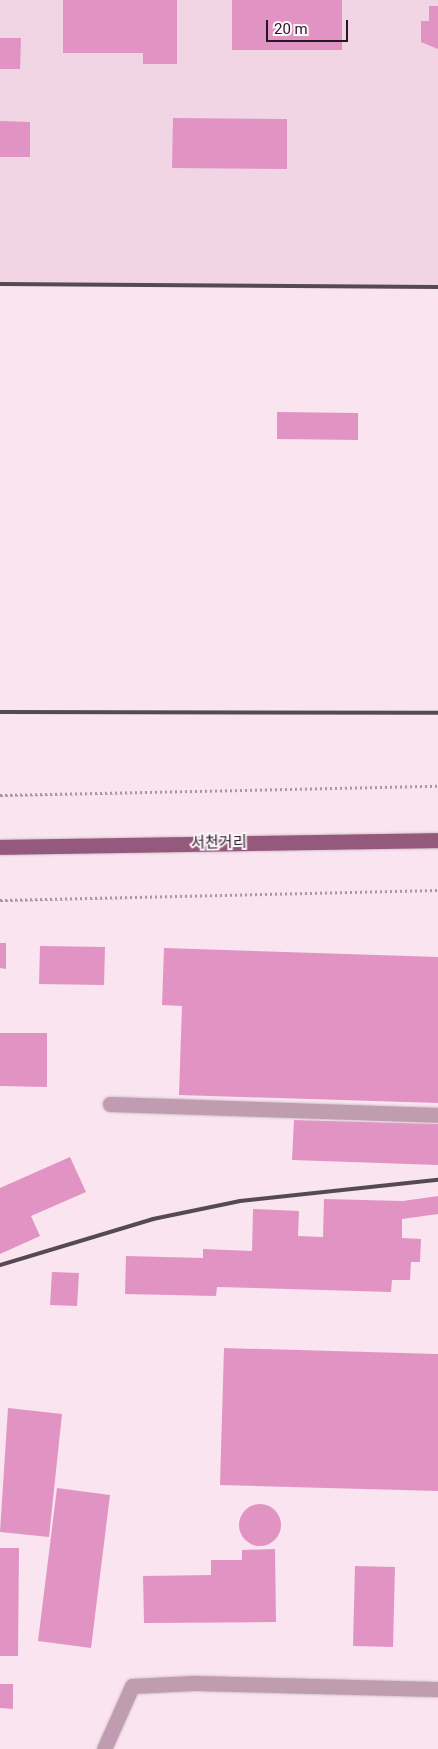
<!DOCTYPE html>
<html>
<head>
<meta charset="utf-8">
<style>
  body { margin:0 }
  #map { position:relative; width:438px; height:1749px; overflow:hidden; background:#f9e4ef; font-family:Roboto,"Noto Sans KR",sans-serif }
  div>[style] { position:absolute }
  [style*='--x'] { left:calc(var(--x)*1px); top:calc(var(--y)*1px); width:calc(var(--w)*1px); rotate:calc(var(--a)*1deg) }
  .built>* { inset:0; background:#f1d5e5 }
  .building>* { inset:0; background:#e194c3 }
  .round { border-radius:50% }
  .path>* { height:3px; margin-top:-1.5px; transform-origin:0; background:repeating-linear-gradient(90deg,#a898a1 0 2.5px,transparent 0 5px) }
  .roads { filter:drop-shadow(0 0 1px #d2c0ca) drop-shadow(0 0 1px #d2c0ca) }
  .minor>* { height:15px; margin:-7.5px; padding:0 7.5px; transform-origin:7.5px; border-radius:7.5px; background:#bf9cb0 }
  .primary>* { height:15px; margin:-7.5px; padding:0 7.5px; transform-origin:7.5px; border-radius:7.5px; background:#96597e }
  .rail>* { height:4px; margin:-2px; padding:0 2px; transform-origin:2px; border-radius:2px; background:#554a50 }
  span { translate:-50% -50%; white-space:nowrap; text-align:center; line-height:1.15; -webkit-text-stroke:4px #fef5fa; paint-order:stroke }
  .street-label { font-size:15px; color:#221a1f }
  .scale { position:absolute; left:266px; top:20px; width:82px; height:22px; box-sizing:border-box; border:2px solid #221a1f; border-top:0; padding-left:6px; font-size:15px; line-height:18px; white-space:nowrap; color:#221a1f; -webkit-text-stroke:4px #fef5fa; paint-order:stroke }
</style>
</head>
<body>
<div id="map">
  <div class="built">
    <i style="clip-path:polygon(0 0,438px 0,438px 287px,0 284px)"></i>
  </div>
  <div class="building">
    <i style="clip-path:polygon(63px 0,177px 0,177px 64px,143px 64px,143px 53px,63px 53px)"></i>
    <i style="clip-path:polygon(232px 0,342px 0,342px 50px,232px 50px)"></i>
    <i style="clip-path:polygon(429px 6px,438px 6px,438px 49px,421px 42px,421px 21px,429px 21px)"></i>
    <i style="clip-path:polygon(0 38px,21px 38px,20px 69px,0 69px)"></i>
    <i style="clip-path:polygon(173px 118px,287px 119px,287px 169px,172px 168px)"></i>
    <i style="clip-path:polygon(0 121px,30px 122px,30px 157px,0 157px)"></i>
    <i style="clip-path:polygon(277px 412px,358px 413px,358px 440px,277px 439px)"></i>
    <i style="clip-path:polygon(0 943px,6px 943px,6px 969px,0 968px)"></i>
    <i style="clip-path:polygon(40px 946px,105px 947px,104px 985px,39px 984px)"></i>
    <i style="clip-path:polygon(164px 948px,438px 957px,438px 1103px,179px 1095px,182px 1006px,162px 1005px)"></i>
    <i style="clip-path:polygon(0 1033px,47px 1033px,47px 1087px,0 1086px)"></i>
    <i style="clip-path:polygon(294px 1120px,438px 1124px,438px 1165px,292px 1160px)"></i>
    <i style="clip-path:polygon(70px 1157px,86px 1192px,31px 1216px,40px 1236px,0 1254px,0 1188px)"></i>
    <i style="clip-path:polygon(438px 1196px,438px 1214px,402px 1219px,402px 1238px,421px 1239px,420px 1262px,411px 1262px,410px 1280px,392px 1280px,391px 1292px,217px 1287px,216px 1296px,125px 1294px,126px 1256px,203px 1258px,203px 1249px,252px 1251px,253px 1209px,299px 1211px,298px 1236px,323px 1237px,324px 1199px,403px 1201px)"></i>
    <i style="clip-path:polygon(52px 1272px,79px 1273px,77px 1306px,50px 1305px)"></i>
    <i style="clip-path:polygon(224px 1348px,438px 1354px,438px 1491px,220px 1485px)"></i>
    <i style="clip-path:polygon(8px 1408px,62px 1414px,49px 1537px,0 1532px)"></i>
    <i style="clip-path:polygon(57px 1488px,110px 1495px,91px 1648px,38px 1641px)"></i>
    <i class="round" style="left:239px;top:1504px;width:42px;height:42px"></i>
    <i style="clip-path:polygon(0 1548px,19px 1548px,18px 1656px,0 1656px)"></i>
    <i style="clip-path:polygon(275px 1549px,276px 1622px,144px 1623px,143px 1576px,211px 1575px,211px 1560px,242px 1560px,242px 1550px)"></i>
    <i style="clip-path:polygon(355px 1566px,395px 1567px,393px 1647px,353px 1646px)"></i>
    <i style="clip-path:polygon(0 1684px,13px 1684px,13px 1709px,0 1708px)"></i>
  </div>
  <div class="path">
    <i style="--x:0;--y:795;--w:438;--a:-1.2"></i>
    <i style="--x:0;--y:900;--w:438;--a:-1.3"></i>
  </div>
  <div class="roads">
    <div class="minor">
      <i style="--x:110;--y:1104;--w:328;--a:1.9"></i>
      <i style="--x:104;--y:1749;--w:69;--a:-66"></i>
      <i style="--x:132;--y:1686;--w:61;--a:-2.8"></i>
      <i style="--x:193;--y:1683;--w:245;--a:1.4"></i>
    </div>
    <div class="primary">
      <i style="--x:0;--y:847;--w:438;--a:-0.9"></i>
    </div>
  </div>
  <div class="rail">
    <i style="--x:0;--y:284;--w:438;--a:0.4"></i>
    <i style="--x:0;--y:712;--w:438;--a:0.1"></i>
    <i style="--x:0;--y:1265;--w:160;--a:-16.7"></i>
    <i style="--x:153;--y:1219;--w:89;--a:-11.7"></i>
    <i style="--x:240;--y:1201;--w:199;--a:-6.1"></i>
  </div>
  <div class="street-label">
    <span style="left:219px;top:843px;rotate:-1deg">서천거리</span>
  </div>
  <div class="scale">20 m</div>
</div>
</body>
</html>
